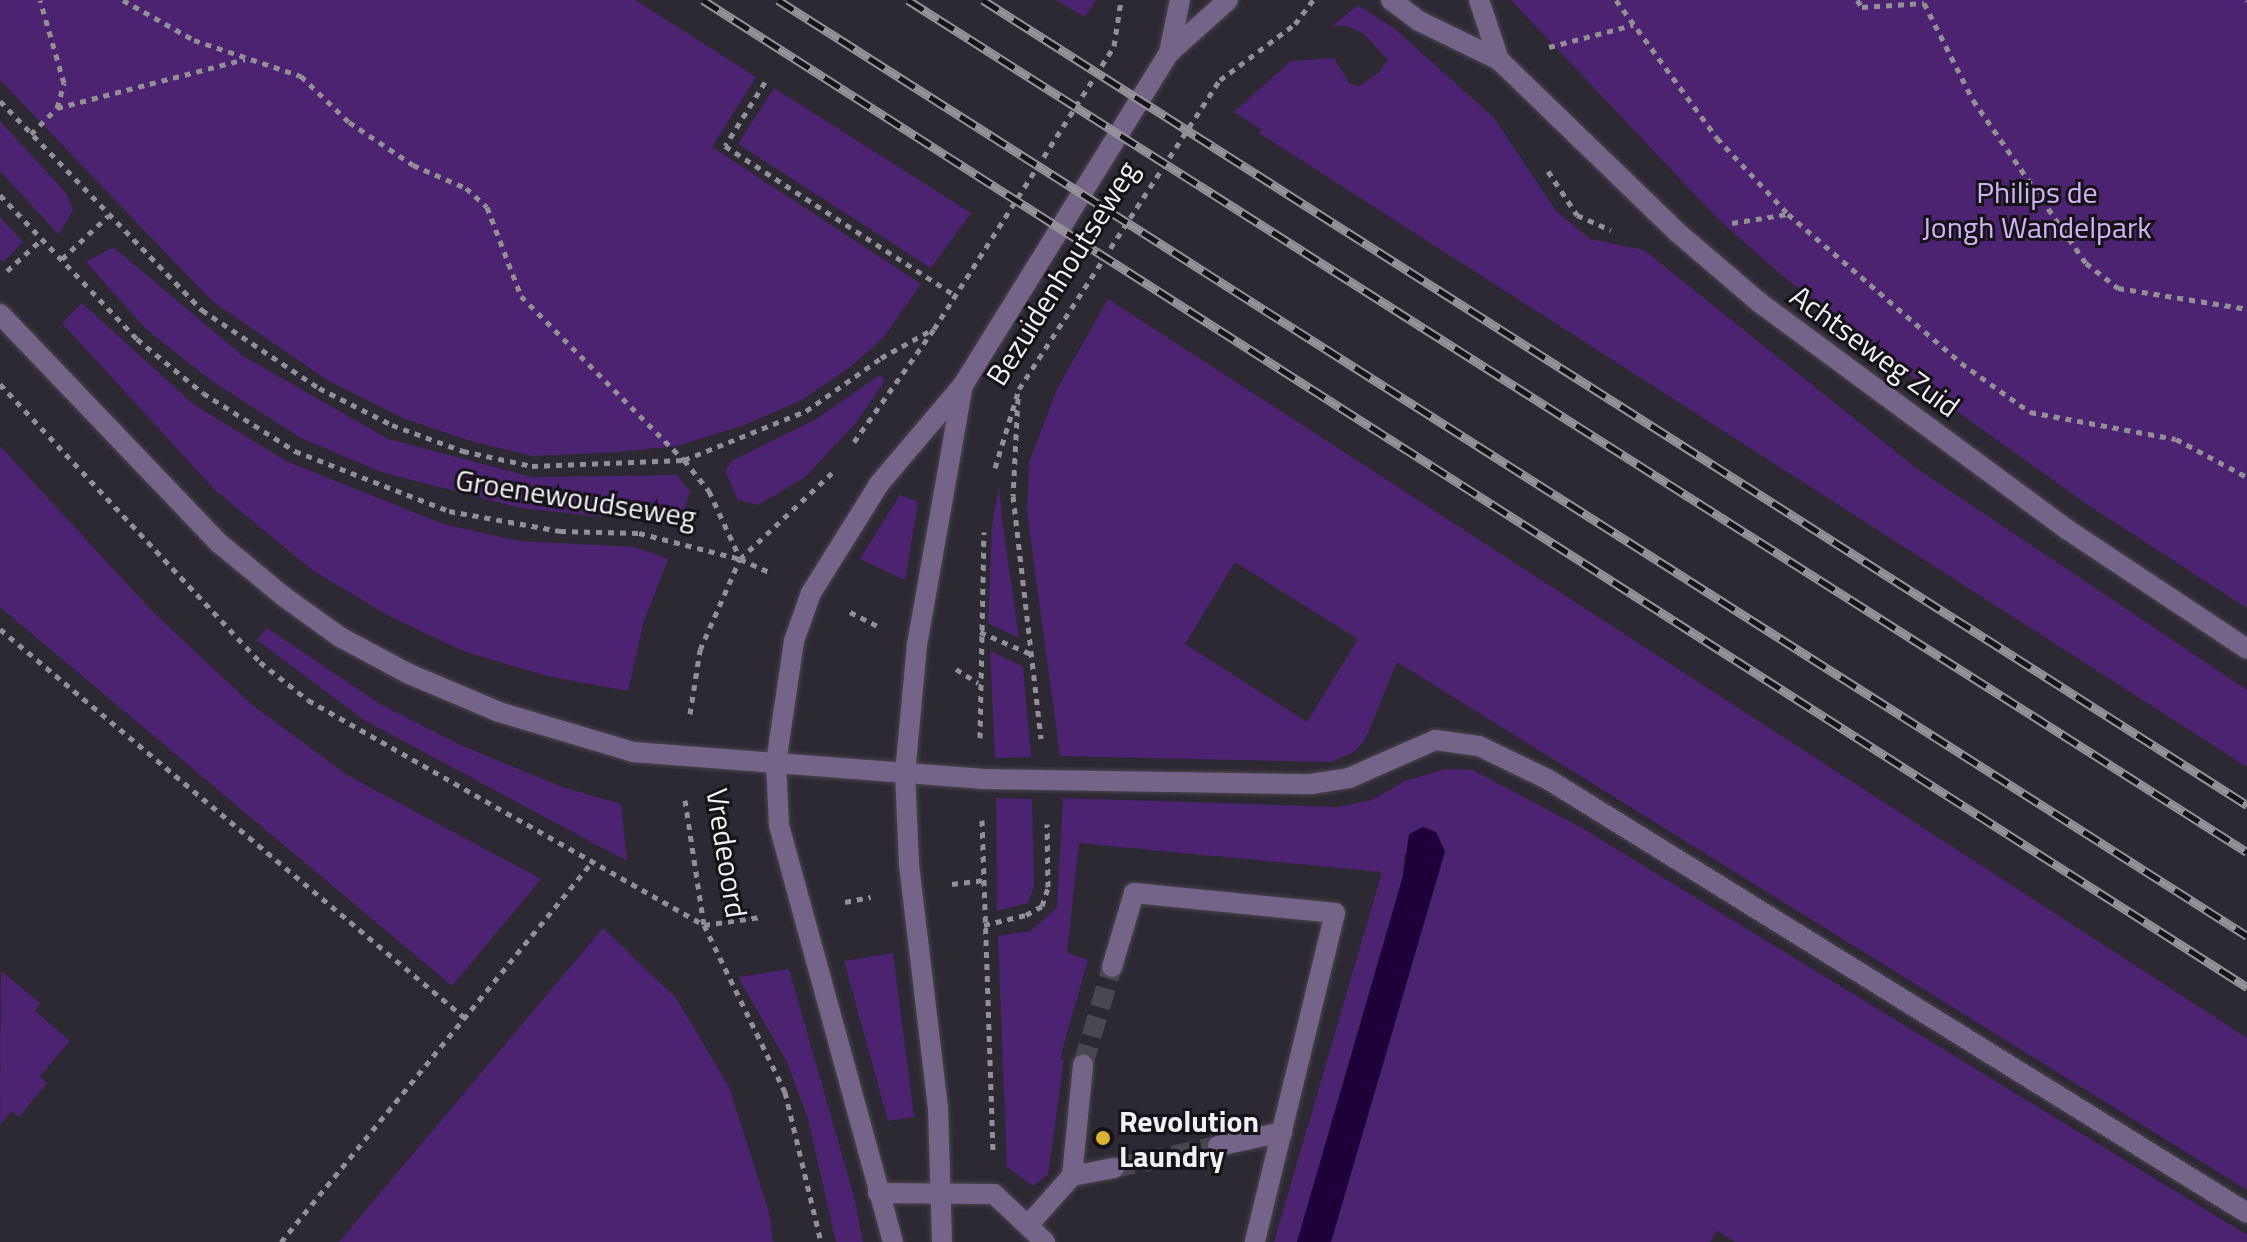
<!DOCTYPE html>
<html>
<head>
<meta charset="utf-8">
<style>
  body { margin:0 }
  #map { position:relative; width:2247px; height:1242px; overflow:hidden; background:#2d2933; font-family:"Titillium Web",sans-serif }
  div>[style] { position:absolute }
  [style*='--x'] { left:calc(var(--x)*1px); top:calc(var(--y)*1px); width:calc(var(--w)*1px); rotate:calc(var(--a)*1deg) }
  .green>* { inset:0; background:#4b2370 }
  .water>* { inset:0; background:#21003a }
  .minor-tunnel>* { height:20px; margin-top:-10px; transform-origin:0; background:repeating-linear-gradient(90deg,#4b4750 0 20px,transparent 0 30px) }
  .path>* { height:5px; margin-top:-2.5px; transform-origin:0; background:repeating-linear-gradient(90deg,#938f97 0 6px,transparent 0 12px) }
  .roads { filter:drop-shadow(0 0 2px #49454e) drop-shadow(0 0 2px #49454e) }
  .minor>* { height:20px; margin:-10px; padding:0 10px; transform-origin:10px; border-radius:10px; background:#736488 }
  .rail>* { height:9px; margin-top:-4.5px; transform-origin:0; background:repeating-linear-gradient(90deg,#151317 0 18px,#95929a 0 36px); box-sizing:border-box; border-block:2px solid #95929a }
  .dots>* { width:22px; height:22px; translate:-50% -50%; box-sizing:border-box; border:4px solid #151317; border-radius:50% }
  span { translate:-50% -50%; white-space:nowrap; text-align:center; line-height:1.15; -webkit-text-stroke:6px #151317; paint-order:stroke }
  .park-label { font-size:30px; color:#d0b3f5 }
  .street-label { font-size:30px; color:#f2eff5 }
  .poi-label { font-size:30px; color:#f2eff5; font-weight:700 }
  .left { translate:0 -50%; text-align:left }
</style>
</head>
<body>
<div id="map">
  <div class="green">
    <i style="clip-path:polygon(0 0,635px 0,756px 77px,712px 147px,921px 284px,883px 338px,850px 367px,802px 400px,744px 425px,677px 446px,618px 452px,533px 456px,470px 441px,403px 418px,327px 380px,212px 301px,0 80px)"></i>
    <i style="clip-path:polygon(1056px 0,1096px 0,1085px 17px)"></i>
    <i style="clip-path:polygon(1511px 0,2247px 0,2247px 608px,2088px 505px,1944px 402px,1778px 272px,1718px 219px)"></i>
    <i style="clip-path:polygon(1358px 5px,1395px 29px,1494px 118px,1556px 211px,1590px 239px,1644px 250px,1916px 468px,2247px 690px,2247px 767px,1259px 133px,1261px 129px,1234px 112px,1291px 61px,1334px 58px,1350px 84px,1360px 86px,1379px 72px,1388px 60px,1364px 34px,1347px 26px,1332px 26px)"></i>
    <i style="clip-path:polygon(774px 88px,971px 213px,931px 268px,738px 144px)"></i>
    <i style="clip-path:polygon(0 121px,66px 193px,73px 210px,59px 235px,0 171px)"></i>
    <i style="clip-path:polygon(0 217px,23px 242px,3px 262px,0 259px)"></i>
    <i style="clip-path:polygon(113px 247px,243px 356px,388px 439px,532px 477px,677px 475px,690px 492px,683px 514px,669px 518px,592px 516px,521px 508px,381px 472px,301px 438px,212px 381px,147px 330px,86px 262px)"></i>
    <i style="clip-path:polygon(evenodd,1108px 299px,2247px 1038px,2247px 1190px,1397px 662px,1365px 740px,1355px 751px,1332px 762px,1060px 756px,1027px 512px,1029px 463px,1057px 389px,1108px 299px,1235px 562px,1358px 639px,1307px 722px,1185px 644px,1235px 562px)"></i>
    <i style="clip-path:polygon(82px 303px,193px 404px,288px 462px,443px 524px,519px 541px,635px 547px,668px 559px,644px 621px,628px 691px,547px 676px,463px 651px,387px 615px,312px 570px,215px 490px,62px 323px)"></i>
    <i style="clip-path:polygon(880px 375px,885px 381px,855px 424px,805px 477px,758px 505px,738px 500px,725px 471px,733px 460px,815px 420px)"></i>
    <i style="clip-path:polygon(0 446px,152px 611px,251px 704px,347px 775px,541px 879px,452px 986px,0 607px)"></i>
    <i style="clip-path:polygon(999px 485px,1003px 527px,1019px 638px,988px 623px,992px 527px)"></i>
    <i style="clip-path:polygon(900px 495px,918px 502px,905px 580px,860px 559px)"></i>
    <i style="clip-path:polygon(267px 628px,380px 704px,465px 747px,562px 787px,621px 804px,627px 861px,364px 720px,257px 640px)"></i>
    <i style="clip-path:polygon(990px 651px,1023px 667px,1031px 757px,995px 758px)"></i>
    <i style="clip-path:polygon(1446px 769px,1473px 770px,1582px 828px,2247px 1235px,2247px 1242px,1735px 1242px,1716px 1230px,1711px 1242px,1331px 1242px,1445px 851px,1404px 854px,1403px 876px,1297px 1242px,1274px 1242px,1382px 872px,1079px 843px,1067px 953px,1088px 960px,1060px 1058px,1064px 1060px,1048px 1174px,1033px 1186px,1007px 1167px,998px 936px,1031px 931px,1057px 907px,1063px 798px,1338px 807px,1372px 800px,1405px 781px)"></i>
    <i style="clip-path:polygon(996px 798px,1032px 799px,1034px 886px,1028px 903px,997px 911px)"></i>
    <i style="clip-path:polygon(603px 928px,676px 998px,729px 1087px,769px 1212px,773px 1242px,339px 1242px)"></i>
    <i style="clip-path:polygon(893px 953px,914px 1117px,888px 1121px,844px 961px)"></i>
    <i style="clip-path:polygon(789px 969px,854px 1197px,863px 1242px,836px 1242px,808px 1119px,787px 1062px,738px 977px)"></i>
    <i style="clip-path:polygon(1px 971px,40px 1003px,35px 1011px,70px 1041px,40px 1076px,47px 1083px,19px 1117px,12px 1111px,0 1125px)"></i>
  </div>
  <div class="water">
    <i style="clip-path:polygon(1423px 827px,1436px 832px,1445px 851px,1331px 1242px,1297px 1242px,1403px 876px,1409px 834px)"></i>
  </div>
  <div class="minor-tunnel">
    <i style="--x:1083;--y:1065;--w:102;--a:-73.5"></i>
    <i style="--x:1114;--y:1168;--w:106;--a:-11.9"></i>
  </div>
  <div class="path">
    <i style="--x:123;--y:0;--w:81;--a:29.4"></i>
    <i style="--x:194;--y:40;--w:113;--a:18.6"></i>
    <i style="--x:301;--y:76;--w:66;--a:43.8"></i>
    <i style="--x:349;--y:122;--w:77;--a:33.9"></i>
    <i style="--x:413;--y:165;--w:58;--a:23.5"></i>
    <i style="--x:466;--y:188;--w:28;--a:42"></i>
    <i style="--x:487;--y:207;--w:95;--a:69.1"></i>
    <i style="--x:521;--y:296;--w:231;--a:45.2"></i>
    <i style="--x:684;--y:460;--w:40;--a:51"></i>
    <i style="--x:709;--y:491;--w:74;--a:65.2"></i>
    <i style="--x:1616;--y:0;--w:171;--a:53.8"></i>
    <i style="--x:1717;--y:138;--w:104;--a:46.9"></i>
    <i style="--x:1788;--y:214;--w:228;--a:40.7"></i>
    <i style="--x:1961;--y:363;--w:85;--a:35.4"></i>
    <i style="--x:2030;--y:412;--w:148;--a:10.5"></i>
    <i style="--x:2176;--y:439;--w:81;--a:28.2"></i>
    <i style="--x:1857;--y:0;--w:9;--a:54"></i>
    <i style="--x:1862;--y:7;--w:62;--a:-3.7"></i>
    <i style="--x:1924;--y:3;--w:109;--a:63.2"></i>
    <i style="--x:1973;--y:100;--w:198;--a:55.3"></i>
    <i style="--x:2086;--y:263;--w:41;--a:38"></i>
    <i style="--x:2118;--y:288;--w:131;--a:9.2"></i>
    <i style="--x:2246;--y:0;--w:1;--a:45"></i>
    <i style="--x:1549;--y:47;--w:87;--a:-14.7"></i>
    <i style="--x:765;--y:82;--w:75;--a:122"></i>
    <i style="--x:725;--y:146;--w:275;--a:33"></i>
    <i style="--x:0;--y:101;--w:291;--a:46"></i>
    <i style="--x:202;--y:310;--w:141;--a:33.7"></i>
    <i style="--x:319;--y:388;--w:82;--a:26.9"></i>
    <i style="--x:392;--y:425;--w:76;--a:20.1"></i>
    <i style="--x:463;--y:451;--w:71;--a:12.3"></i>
    <i style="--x:532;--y:466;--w:152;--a:-2.3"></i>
    <i style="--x:684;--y:460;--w:131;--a:-21.9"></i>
    <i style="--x:806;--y:411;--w:92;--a:-35.2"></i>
    <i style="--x:881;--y:358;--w:60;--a:-29.1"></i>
    <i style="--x:57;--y:108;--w:194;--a:-14.6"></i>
    <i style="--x:31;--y:134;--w:37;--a:-45"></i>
    <i style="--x:57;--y:108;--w:26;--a:-74"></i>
    <i style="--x:64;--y:83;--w:86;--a:-106.1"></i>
    <i style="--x:1548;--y:171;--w:53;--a:56.6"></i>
    <i style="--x:1577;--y:215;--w:37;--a:24"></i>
    <i style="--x:0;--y:195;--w:199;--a:46.4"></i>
    <i style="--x:137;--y:339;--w:85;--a:39.3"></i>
    <i style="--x:203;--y:393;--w:109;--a:32.2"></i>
    <i style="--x:295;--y:451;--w:165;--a:21.3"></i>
    <i style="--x:449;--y:511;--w:113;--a:10.2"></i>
    <i style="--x:560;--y:531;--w:79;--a:1.5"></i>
    <i style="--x:639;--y:533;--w:104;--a:14.4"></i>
    <i style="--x:740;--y:559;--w:36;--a:24"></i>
    <i style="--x:1732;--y:223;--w:57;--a:-9.1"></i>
    <i style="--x:62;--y:259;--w:63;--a:-43.1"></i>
    <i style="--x:7;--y:271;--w:47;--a:-42.4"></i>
    <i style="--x:0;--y:384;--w:381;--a:46.9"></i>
    <i style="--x:260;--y:662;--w:61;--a:38.4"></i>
    <i style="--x:308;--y:700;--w:455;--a:29.6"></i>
    <i style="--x:704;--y:925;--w:57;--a:-8.1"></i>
    <i style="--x:1018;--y:398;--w:98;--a:92.9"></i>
    <i style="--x:1013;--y:496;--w:244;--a:83.4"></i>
    <i style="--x:854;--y:442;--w:138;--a:-54.7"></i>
    <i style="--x:934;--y:329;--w:335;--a:-57.5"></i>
    <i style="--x:1114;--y:46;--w:47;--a:-81.3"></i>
    <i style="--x:995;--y:468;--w:83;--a:-73.1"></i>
    <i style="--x:1019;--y:389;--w:369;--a:-57"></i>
    <i style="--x:1220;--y:80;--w:94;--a:-36.7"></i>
    <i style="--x:1295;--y:24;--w:30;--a:-53"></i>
    <i style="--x:850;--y:612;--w:30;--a:27"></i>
    <i style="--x:0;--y:629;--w:606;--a:39.91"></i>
    <i style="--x:980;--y:632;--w:56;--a:23.3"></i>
    <i style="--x:956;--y:669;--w:26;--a:32"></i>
    <i style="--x:690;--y:714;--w:65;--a:-81.1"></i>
    <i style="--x:700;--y:650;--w:99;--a:-66.3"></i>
    <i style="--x:740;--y:559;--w:126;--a:-43.1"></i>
    <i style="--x:980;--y:738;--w:206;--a:-88.9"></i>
    <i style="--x:685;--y:800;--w:126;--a:81.4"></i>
    <i style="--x:704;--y:925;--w:186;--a:64.1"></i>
    <i style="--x:785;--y:1092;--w:154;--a:76.5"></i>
    <i style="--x:982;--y:820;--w:334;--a:88.1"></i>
    <i style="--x:952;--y:884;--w:31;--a:-7"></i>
    <i style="--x:845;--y:902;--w:26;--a:-11"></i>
    <i style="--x:984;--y:925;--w:43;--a:-13.4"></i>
    <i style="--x:1026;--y:915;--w:18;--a:-29"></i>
    <i style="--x:1042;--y:906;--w:20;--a:-72"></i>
    <i style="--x:1048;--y:887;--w:63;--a:-90.9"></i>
    <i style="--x:281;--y:1242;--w:494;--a:-50.7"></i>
  </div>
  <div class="roads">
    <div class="minor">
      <i style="--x:1391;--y:0;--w:35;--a:37"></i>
      <i style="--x:1419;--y:21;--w:89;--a:26"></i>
      <i style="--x:1499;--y:60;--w:248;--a:44"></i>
      <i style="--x:1677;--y:232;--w:109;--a:40.5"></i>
      <i style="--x:1760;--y:303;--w:383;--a:36.4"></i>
      <i style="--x:2068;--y:530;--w:215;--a:33.6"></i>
      <i style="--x:1479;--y:0;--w:63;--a:71.6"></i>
      <i style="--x:1169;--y:53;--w:54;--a:-78.3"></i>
      <i style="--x:0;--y:314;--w:317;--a:46.3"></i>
      <i style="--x:219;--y:543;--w:83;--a:39.6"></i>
      <i style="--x:283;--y:596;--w:70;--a:35.7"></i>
      <i style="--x:340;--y:637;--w:76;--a:28.2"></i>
      <i style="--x:407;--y:673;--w:100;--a:23"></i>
      <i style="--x:499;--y:712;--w:140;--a:16.6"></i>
      <i style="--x:633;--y:752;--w:349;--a:4.4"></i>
      <i style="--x:981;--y:779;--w:330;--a:0.9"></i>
      <i style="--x:1311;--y:784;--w:38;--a:-9"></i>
      <i style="--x:1349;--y:778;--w:94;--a:-23.8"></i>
      <i style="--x:1435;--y:740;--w:44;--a:7.8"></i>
      <i style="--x:1479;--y:746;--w:78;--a:25.9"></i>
      <i style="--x:1549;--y:780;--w:821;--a:31.81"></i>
      <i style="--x:1112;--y:967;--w:77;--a:-73.4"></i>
      <i style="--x:1134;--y:893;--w:202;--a:5.7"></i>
      <i style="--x:1335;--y:913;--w:339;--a:103.7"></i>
      <i style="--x:1218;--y:1146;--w:66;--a:-12.3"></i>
      <i style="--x:1072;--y:1176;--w:43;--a:-10.8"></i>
      <i style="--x:878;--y:1193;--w:116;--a:0.5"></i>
      <i style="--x:994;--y:1194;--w:70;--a:43.3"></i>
      <i style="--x:1030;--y:1223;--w:63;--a:-48.2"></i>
      <i style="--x:1072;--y:1176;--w:112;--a:-84.3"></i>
      <i style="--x:893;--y:1242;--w:432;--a:-105.3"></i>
      <i style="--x:779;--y:825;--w:62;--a:-92.8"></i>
      <i style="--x:776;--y:763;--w:123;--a:-81.6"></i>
      <i style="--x:794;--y:641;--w:51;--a:-70.5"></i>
      <i style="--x:811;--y:593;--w:128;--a:-58"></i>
      <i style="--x:879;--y:484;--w:130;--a:-49.7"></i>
      <i style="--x:963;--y:385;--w:391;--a:-58.2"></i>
      <i style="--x:1169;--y:53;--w:79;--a:-41.9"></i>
      <i style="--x:942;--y:1242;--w:134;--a:-91.7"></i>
      <i style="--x:938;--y:1108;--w:246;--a:-96.8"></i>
      <i style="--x:909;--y:864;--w:90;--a:-92.5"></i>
      <i style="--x:905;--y:774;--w:130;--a:-84.7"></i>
      <i style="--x:917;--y:645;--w:264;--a:-80"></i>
    </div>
  </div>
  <div class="rail">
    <i style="--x:703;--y:0;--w:1833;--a:32.59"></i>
    <i style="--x:778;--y:0;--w:1742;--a:32.5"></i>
    <i style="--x:908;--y:0;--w:1587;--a:32.47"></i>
    <i style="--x:983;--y:0;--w:1499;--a:32.49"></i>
  </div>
  <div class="dots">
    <i style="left:1103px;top:1138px;background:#d9b334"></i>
  </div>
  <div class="park-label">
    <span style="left:2037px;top:209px">Philips de<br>Jongh Wandelpark</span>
  </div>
  <div class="street-label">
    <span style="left:1062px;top:273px;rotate:-58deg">Bezuidenhoutseweg</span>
    <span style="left:1875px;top:351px;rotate:36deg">Achtseweg Zuid</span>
    <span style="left:576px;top:498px;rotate:9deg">Groenewoudseweg</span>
    <span style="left:727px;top:853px;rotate:81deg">Vredeoord</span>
  </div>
  <div class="poi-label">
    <span class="left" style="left:1119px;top:1138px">Revolution<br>Laundry</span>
  </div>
</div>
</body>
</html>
